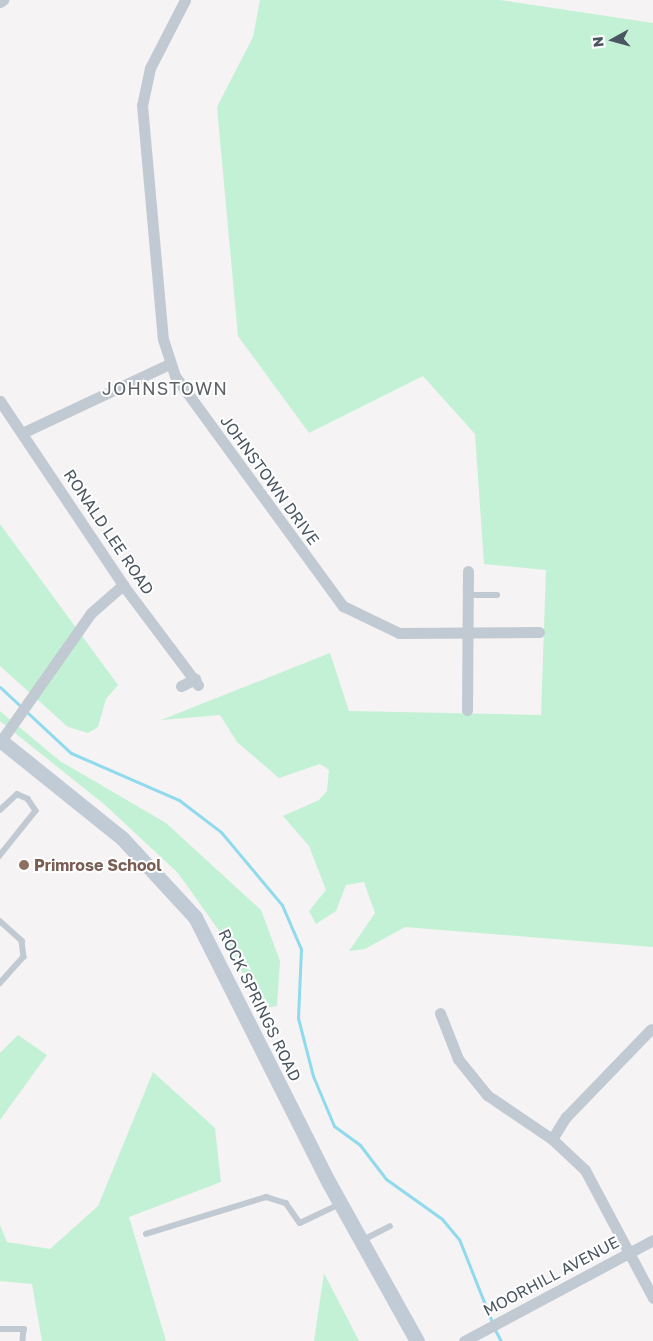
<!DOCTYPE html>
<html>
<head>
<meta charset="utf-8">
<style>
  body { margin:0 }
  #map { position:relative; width:653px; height:1341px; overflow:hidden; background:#f5f3f3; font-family:"Golos Text",sans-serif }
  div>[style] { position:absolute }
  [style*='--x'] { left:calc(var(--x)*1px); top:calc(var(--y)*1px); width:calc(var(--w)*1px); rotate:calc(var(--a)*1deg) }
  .green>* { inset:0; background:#c3f1d5 }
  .stream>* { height:3px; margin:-1.5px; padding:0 1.5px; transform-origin:1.5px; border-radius:1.5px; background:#90daee }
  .lane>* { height:5.5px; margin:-2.75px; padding:0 2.75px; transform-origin:2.75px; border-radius:2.75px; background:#c1cad2 }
  .street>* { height:11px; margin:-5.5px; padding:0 5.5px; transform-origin:5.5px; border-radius:5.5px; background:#c1cad2 }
  .secondary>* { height:15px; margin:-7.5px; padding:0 7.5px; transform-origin:7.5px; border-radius:7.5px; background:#c1cbd6 }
  .dots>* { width:14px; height:14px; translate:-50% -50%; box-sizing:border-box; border:2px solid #fff; border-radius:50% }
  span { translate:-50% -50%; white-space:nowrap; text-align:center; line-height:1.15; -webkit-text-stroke:4px #fff; paint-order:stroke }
  .street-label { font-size:16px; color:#4a5661 }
  .education-label { font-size:16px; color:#785e54; font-weight:700 }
  .left { translate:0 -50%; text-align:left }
  .neighbourhood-label { font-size:18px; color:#5f6368; letter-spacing:1px }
  .north { position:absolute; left:588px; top:15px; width:50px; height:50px; -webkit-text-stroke:4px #fff; paint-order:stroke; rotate:263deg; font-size:14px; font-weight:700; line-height:20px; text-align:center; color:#4a5661 }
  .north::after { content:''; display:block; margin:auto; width:18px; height:22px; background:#4a5661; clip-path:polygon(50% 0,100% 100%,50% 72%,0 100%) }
</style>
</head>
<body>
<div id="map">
  <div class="green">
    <i style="clip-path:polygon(260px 0,500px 0,653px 23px,653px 947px,405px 927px,365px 949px,349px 951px,375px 913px,364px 882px,346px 885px,336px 911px,316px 924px,309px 911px,326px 890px,309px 846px,283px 816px,319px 800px,327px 791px,329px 770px,320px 764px,279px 778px,237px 742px,220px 715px,161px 720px,330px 653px,349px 711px,541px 715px,546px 570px,484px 564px,475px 434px,423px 376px,309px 433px,238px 336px,217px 107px,253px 37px)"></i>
    <i style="clip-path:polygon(0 524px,118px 685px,106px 699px,98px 727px,88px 733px,68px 727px,0 666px)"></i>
    <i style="clip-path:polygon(0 711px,60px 761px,166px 823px,261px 910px,280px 961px,277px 1006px,259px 1009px,230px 946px,178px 873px,105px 805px,0 721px)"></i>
    <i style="clip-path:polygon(18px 1035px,47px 1055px,0 1120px,0 1053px)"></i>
    <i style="clip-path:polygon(153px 1072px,215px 1128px,221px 1182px,129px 1217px,166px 1341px,42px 1341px,32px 1284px,0 1281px,0 1225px,7px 1242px,50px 1249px,98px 1206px)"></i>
    <i style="clip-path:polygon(324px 1273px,359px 1341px,314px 1341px)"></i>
  </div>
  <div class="stream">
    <i style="--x:0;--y:687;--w:97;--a:42.9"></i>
    <i style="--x:71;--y:753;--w:118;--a:23.5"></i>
    <i style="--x:179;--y:800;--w:53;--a:37.3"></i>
    <i style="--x:221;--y:832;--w:95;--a:50.1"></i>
    <i style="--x:282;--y:905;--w:48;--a:66.6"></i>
    <i style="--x:301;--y:949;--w:69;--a:92.5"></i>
    <i style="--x:298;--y:1018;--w:60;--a:75.5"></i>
    <i style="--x:313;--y:1076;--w:54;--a:67.2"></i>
    <i style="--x:334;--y:1126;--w:32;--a:36"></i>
    <i style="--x:360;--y:1145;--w:43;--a:52.6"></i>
    <i style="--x:386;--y:1179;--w:69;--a:35.5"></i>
    <i style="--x:442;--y:1219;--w:26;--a:50"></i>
    <i style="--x:459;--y:1239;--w:89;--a:68.3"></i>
    <i style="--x:494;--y:1328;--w:15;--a:62"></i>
  </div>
  <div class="lane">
    <i style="--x:467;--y:595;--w:30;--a:0"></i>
    <i style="--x:0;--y:810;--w:23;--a:-43"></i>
    <i style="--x:17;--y:794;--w:12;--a:24"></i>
    <i style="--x:28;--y:799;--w:14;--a:56"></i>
    <i style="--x:36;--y:811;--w:58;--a:128.7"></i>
    <i style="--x:0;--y:921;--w:30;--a:42"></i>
    <i style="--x:22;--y:941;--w:16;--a:83"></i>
    <i style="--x:24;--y:957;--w:36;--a:132"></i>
    <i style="--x:146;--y:1234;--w:126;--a:-17.1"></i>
    <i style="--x:266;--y:1197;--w:21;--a:17"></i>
    <i style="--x:286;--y:1203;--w:24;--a:55"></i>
    <i style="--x:300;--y:1223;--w:44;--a:-25.4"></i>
    <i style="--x:363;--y:1240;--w:30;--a:-27"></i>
    <i style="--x:0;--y:1329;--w:24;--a:0"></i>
    <i style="--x:24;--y:1329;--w:12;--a:95"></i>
  </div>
  <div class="street">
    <i style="--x:185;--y:0;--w:76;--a:117.2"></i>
    <i style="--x:150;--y:68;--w:38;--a:102"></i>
    <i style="--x:142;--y:105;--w:235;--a:84.9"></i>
    <i style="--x:163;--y:339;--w:39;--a:72"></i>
    <i style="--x:175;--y:376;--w:285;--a:53.9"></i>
    <i style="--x:343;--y:606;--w:62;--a:25.7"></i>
    <i style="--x:399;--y:633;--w:140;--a:-0.4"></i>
    <i style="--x:0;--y:2;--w:4;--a:-34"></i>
    <i style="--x:0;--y:401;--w:221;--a:56.2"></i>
    <i style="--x:123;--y:585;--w:125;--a:53.1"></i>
    <i style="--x:22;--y:433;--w:162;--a:-25.1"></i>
    <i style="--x:181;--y:686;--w:16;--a:-27"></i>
    <i style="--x:467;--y:710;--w:139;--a:-89.6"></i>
    <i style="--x:1;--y:741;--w:156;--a:-54.9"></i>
    <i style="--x:91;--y:613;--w:43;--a:-41.2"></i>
    <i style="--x:440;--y:1013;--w:49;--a:68.6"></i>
    <i style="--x:458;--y:1059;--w:46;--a:51.1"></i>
    <i style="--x:487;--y:1095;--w:78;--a:34.1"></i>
    <i style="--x:552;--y:1139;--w:45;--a:43.2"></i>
    <i style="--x:585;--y:1170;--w:145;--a:62"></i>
    <i style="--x:552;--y:1139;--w:26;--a:-58"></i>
    <i style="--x:566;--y:1117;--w:122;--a:-46"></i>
    <i style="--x:464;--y:1341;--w:214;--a:-28.1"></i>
  </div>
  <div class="secondary">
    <i style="--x:0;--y:740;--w:156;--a:38.8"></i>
    <i style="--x:122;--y:838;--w:108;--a:47.3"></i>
    <i style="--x:195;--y:917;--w:298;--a:63.3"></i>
    <i style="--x:329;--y:1183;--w:181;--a:60.9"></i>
  </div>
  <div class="dots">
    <i style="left:24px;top:865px;background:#8d6e63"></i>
  </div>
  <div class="street-label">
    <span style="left:270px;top:480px;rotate:54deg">JOHNSTOWN DRIVE</span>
    <span style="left:109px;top:532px;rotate:56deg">RONALD LEE ROAD</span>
    <span style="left:260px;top:1005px;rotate:64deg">ROCK SPRINGS ROAD</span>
    <span style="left:551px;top:1276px;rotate:-28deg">MOORHILL AVENUE</span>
  </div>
  <div class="education-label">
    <span class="left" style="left:34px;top:865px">Primrose School</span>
  </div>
  <div class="neighbourhood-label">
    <span style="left:165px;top:388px">JOHNSTOWN</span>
  </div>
  <div class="north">N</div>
</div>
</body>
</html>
